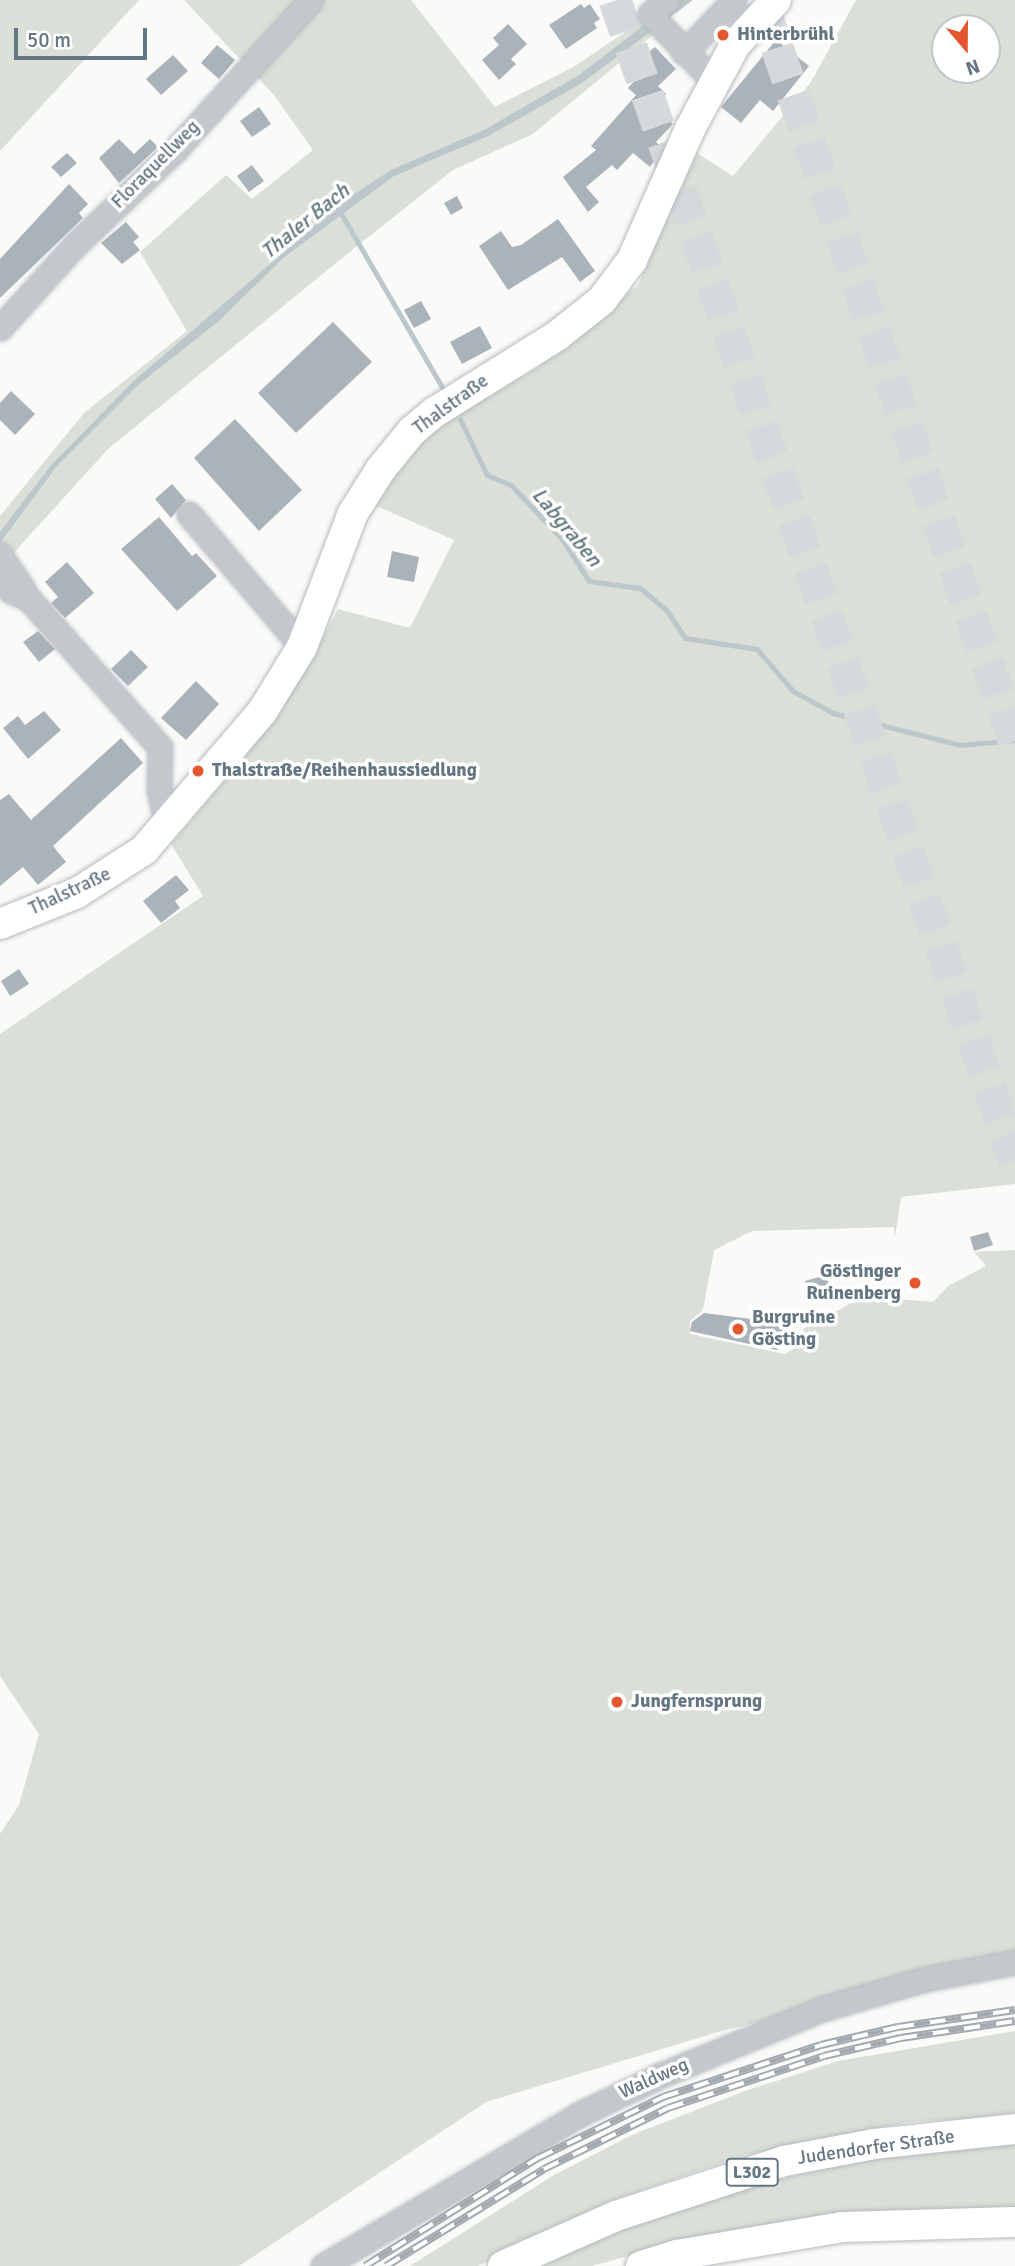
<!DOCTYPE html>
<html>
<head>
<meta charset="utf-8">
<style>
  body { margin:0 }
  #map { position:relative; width:1015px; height:2266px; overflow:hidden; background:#fafaf8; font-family:Signika,sans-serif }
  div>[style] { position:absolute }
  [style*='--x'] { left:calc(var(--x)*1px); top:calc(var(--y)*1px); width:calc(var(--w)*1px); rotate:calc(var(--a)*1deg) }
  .green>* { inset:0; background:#dadfd7 }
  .water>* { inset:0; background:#bbc7cb }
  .stream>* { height:5px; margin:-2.5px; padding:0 2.5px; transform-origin:2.5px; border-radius:2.5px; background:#bbc7cb }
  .building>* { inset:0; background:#aab3b9 }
  .highway-tunnel>* { height:33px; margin-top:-16.5px; transform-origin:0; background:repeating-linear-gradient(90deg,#d5d9db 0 33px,transparent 0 50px) }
  .roads { filter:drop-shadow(0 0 2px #b5babe) drop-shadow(0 0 2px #b5babe) }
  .minor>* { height:23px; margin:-11.5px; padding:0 11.5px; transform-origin:11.5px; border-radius:11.5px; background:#c3c8cc }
  .major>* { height:30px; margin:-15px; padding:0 15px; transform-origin:15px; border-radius:15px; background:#fff }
  .rail>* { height:8px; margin-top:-4px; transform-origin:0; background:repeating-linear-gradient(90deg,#fff 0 16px,#a2aab0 0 32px); box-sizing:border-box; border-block:2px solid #a2aab0 }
  .dots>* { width:19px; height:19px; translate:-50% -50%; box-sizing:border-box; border:4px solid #fff; border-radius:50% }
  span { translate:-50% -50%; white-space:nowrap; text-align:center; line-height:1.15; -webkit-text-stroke:7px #fff; paint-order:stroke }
  .shield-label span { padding:2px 5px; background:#fff; border:2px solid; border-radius:5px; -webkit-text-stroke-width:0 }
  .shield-label { font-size:18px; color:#657683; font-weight:700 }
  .poi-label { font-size:19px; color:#657683; font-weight:700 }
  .left { translate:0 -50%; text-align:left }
  .right { translate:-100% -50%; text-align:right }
  .street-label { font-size:19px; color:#657683 }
  .water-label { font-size:21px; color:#60757c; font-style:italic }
  .north { position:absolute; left:931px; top:14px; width:70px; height:70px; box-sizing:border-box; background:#fff; border:2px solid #c1c8cd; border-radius:50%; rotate:160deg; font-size:19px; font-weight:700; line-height:28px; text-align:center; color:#657683 }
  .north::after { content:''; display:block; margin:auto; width:24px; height:32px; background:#e4572e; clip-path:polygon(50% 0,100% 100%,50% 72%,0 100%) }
  .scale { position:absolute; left:14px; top:28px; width:133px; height:32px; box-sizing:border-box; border:4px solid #657683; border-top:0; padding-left:9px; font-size:21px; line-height:24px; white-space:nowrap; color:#657683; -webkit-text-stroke:5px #fff; paint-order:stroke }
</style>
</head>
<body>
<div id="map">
  <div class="green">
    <i style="clip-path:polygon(0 0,139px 0,0 151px)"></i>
    <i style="clip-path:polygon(184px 0,411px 0,495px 107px,575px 66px,643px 20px,654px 34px,533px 134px,453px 170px,347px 254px,108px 449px,0 568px,0 516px,84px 413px,187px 331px,140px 252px,226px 175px,252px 199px,313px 150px,274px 95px)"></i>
    <i style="clip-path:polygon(evenodd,856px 0,1015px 0,1015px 1184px,901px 1197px,895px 1237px,894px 1227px,752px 1231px,714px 1250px,703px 1310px,690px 1321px,690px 1334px,785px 1354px,808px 1340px,803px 1329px,865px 1296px,933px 1302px,948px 1286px,986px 1266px,974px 1252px,1015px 1250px,1015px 1970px,1000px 1968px,725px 2030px,486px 2102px,239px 2266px,0 2266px,0 1834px,19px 1805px,39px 1734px,0 1676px,0 1034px,203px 896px,171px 844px,244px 758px,309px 663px,338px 609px,410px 628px,454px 540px,374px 505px,411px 451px,449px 418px,536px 369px,638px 285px,697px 153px,733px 176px,811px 82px,856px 0,945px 28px,987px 28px,987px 70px,945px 70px,945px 28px)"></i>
    <i style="clip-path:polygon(1015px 2031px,1015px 2116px,909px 2122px,745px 2155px,610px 2201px,611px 2206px,478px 2266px,410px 2266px,554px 2175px,634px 2134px,745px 2091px,838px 2061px)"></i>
    <i style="clip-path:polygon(1015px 2144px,1015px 2214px,644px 2252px,591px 2266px,526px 2266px,589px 2238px,765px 2182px,881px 2156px)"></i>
  </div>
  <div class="water">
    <i style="clip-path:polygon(677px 0,693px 0,582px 83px,488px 136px,394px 176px,283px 258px,220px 320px,138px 385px,56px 467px,0 543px,0 532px,52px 464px,135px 380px,342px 202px,391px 170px,486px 129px,579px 75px)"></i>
  </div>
  <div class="stream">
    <i style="--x:339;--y:210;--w:207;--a:59.8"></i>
    <i style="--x:460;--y:419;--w:62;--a:64.3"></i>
    <i style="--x:487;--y:475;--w:26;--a:23"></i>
    <i style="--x:511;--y:485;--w:74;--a:46.6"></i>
    <i style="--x:562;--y:539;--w:50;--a:57.3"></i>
    <i style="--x:589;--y:581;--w:51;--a:7.8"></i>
    <i style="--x:640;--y:588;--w:35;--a:40"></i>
    <i style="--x:667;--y:611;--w:32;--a:56"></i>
    <i style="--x:685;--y:638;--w:73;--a:8.7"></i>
    <i style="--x:757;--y:649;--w:55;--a:49.4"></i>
    <i style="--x:793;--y:691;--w:46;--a:28.8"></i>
    <i style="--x:833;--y:713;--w:131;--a:14.1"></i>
    <i style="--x:960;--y:745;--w:55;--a:-5.2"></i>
  </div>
  <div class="building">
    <i style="clip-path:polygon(581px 4px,584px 8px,590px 4px,600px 19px,594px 23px,597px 28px,566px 49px,549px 25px)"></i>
    <i style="clip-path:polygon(508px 24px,527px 44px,511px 59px,516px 64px,499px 80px,482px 60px,499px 45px,493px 38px)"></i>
    <i style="clip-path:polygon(776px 40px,809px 66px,773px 111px,760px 100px,741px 123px,721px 107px)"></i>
    <i style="clip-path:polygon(217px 45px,235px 60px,219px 79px,201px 63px)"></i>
    <i style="clip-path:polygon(655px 47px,676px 69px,658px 86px,666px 94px,655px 107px,673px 124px,656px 142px,663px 148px,650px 167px,633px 153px,617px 170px,612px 165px,586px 187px,599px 202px,588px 212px,563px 177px,596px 150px,591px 146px,636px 95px,628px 88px,651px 63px,645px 55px)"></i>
    <i style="clip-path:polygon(173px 55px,188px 71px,161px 95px,146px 79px)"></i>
    <i style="clip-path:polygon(259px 107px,271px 124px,252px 137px,240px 121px)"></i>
    <i style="clip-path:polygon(119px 139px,134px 154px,150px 139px,158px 147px,119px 183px,99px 158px)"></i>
    <i style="clip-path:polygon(67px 153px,77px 163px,61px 177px,51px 167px)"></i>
    <i style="clip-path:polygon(252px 165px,264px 181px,249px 192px,237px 176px)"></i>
    <i style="clip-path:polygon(69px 184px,88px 204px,79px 213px,83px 218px,0 298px,0 259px)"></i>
    <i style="clip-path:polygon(457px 196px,463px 208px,451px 215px,444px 203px)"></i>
    <i style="clip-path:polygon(558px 219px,595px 271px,580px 282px,562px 257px,508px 290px,479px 246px,501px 231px,512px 247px,521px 245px)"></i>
    <i style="clip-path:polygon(126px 222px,139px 237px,133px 242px,140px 250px,122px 264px,101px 243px)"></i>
    <i style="clip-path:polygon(421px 301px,431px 319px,414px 328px,404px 310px)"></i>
    <i style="clip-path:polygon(333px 322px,372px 362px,296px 433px,258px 393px)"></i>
    <i style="clip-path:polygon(480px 326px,492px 348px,462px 364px,450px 342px)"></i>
    <i style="clip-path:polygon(11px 391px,35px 414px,15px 435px,0 420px,0 403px)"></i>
    <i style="clip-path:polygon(235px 419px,302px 490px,259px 531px,194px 458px)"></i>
    <i style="clip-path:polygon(172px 484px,186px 500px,171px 518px,155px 499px)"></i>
    <i style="clip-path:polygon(159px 517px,192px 556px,196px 553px,217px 576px,177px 611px,121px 549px)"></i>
    <i style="clip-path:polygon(392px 551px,419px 557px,414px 582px,387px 577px)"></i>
    <i style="clip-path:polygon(67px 562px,94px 593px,65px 618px,51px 603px,58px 597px,45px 582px)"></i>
    <i style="clip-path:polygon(38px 631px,55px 649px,39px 662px,23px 642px)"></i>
    <i style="clip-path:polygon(131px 650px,148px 667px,128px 686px,111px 669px)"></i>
    <i style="clip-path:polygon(196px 681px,219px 704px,186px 740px,161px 718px)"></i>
    <i style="clip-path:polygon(44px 711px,61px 730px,28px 759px,3px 728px,18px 716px,25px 725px)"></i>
    <i style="clip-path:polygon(121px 738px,143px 763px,53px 846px,66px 862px,38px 885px,23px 867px,0 886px,0 800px,9px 794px,31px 820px)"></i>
    <i style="clip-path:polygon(176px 875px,189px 890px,175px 901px,180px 908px,161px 923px,143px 901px)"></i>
    <i style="clip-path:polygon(19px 969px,29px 984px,10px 996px,1px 981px)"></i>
    <i style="clip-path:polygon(988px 1232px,993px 1245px,974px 1251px,970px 1237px)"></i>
    <i style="clip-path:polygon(826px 1275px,831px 1291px,809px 1296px,805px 1281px)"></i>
    <i style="clip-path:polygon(704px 1313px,759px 1320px,762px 1314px,786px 1321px,777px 1350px,690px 1331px,692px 1322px)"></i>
  </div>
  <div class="highway-tunnel">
    <i style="--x:615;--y:0;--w:1228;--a:70.99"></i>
    <i style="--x:761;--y:0;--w:785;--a:71.13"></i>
  </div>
  <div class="roads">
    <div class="minor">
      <i style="--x:667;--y:0;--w:22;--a:141"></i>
      <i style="--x:650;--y:14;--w:93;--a:46.7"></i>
      <i style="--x:684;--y:53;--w:73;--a:-46.7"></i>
      <i style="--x:0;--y:328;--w:110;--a:-47.9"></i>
      <i style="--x:74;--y:246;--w:139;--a:-43.5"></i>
      <i style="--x:175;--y:150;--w:202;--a:-47.8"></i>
      <i style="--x:189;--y:514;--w:175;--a:49.6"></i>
      <i style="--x:0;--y:555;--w:41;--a:55.9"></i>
      <i style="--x:0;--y:579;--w:16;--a:47"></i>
      <i style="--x:11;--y:591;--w:18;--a:22"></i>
      <i style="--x:28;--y:598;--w:199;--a:48.5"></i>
      <i style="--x:160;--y:747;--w:43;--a:91.3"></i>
      <i style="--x:159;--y:790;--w:35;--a:78"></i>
      <i style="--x:323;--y:2266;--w:296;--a:-30.6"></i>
      <i style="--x:578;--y:2115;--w:92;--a:-25.7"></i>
      <i style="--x:661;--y:2075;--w:174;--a:-22.3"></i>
      <i style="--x:822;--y:2009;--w:108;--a:-16.1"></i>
      <i style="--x:926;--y:1979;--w:91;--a:-10.8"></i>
    </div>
    <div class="major">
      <i style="--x:0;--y:924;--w:83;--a:-21.9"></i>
      <i style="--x:77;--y:893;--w:80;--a:-32.7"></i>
      <i style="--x:144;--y:850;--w:182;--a:-49.5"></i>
      <i style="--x:262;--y:712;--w:76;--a:-58.4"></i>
      <i style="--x:302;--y:647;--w:143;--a:-69.2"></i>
      <i style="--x:353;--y:513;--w:52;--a:-57.5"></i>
      <i style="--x:381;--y:469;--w:49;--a:-50.8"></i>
      <i style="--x:412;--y:431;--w:30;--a:-40"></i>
      <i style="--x:435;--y:412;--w:145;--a:-32"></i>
      <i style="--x:558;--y:335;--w:56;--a:-38.5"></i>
      <i style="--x:602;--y:300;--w:50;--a:-53.1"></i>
      <i style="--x:632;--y:260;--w:145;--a:-66.1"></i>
      <i style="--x:691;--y:127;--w:93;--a:-61.8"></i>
      <i style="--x:735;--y:45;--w:61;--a:-47.7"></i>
      <i style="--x:503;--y:2266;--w:124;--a:-23.9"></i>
      <i style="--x:616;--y:2216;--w:177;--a:-18.1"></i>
      <i style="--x:784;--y:2161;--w:92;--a:-10.7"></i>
      <i style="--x:874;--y:2144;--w:142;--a:-6.1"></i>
      <i style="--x:641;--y:2266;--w:38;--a:-17"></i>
      <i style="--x:677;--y:2255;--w:167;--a:-9.6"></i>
      <i style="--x:842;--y:2227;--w:173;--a:-1.7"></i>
    </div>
  </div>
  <div class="rail">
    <i style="--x:365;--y:2266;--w:204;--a:-32"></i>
    <i style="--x:538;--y:2158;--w:139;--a:-26"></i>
    <i style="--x:663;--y:2097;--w:166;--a:-18.2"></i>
    <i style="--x:821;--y:2045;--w:79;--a:-13.2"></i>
    <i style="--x:898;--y:2027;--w:118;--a:-8.3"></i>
    <i style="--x:386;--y:2266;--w:185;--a:-31.5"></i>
    <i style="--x:544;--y:2169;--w:138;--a:-26.2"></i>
    <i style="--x:668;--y:2108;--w:164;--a:-18.4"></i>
    <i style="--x:824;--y:2056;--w:79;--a:-13.2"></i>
    <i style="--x:901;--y:2038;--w:115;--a:-8.5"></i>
  </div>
  <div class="dots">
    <i style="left:723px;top:35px;background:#e4572e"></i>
    <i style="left:198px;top:771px;background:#e4572e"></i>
    <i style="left:915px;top:1283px;background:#e4572e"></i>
    <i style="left:738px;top:1329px;background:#e4572e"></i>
    <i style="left:617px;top:1702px;background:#e4572e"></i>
  </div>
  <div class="shield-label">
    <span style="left:752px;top:2172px">L302</span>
  </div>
  <div class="poi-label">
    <span class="left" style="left:737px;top:35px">Hinterbrühl</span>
    <span class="left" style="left:212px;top:771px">Thalstraße/Reihenhaussiedlung</span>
    <span class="right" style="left:901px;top:1283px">Göstinger<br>Ruinenberg</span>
    <span class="left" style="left:752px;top:1329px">Burgruine<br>Gösting</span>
    <span class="left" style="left:631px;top:1702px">Jungfernsprung</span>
  </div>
  <div class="street-label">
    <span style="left:156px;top:165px;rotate:-45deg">Floraquellweg</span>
    <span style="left:451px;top:405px;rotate:-36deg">Thalstraße</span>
    <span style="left:70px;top:892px;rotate:-25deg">Thalstraße</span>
    <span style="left:654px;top:2079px;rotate:-24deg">Waldweg</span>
    <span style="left:876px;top:2148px;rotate:-8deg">Judendorfer Straße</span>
  </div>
  <div class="water-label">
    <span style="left:305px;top:221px;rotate:-39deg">Thaler Bach</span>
    <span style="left:567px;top:527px;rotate:50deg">Labgraben</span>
  </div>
  <div class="north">N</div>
  <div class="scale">50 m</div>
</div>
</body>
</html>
